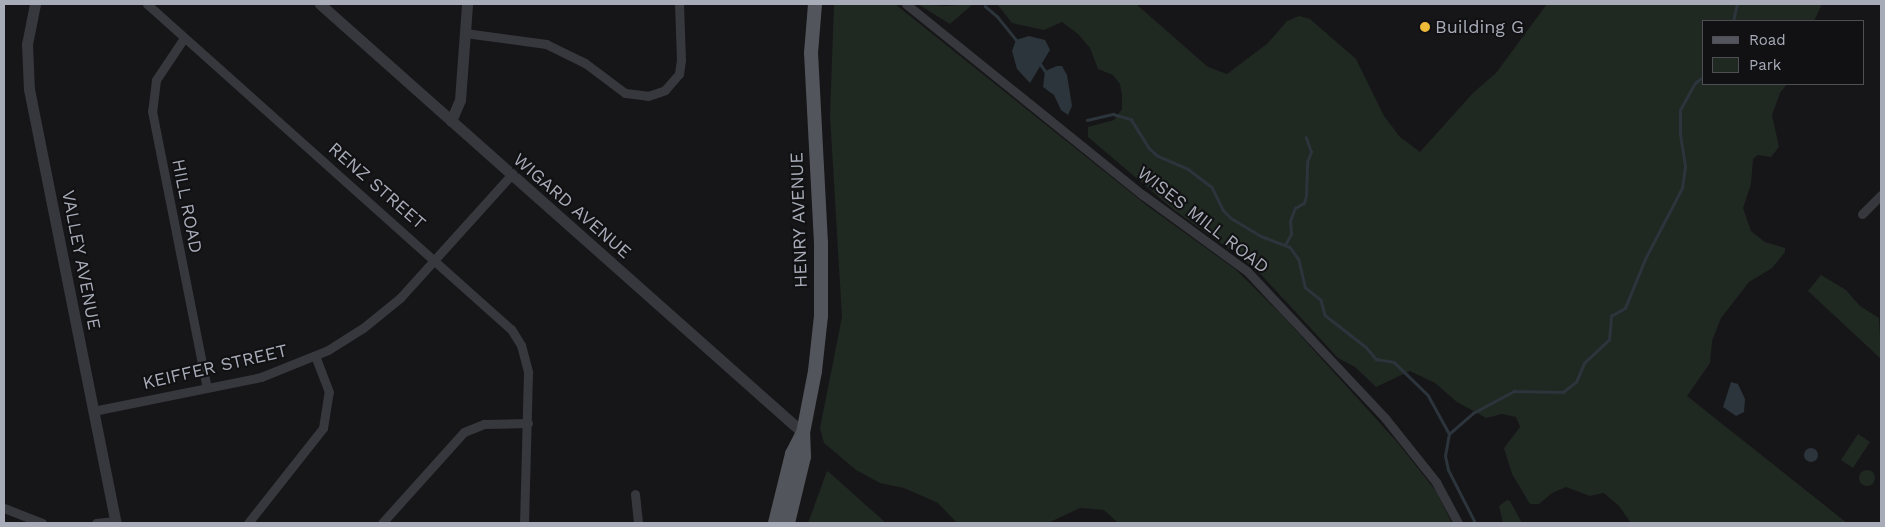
<!DOCTYPE html>
<html>
<head>
<meta charset="utf-8">
<style>
  body { margin:0 }
  #map { position:relative; width:1885px; height:527px; overflow:hidden; background:#161618; font-family:"Work Sans",sans-serif }
  div>[style] { position:absolute }
  [style*='--x'] { left:calc(var(--x)*1px); top:calc(var(--y)*1px); width:calc(var(--w)*1px); rotate:calc(var(--a)*1deg) }
  .green>* { inset:0; background:#202822 }
  .round { border-radius:50% }
  .water>* { inset:0; background:#2c343c }
  .stream>* { height:2.5px; margin:-1.25px; padding:0 1.25px; transform-origin:1.25px; border-radius:1.25px; background:#2c343c }
  .minor>* { height:9px; margin:-4.5px; padding:0 4.5px; transform-origin:4.5px; border-radius:4.5px; background:#37383d }
  .tertiary>* { height:11px; margin:-5.5px; padding:0 5.5px; transform-origin:5.5px; border-radius:5.5px; background:#37383d }
  .primary>* { height:14px; margin:-7px; padding:0 7px; transform-origin:7px; border-radius:7px; background:#53555c }
  .dots>* { width:14px; height:14px; translate:-50% -50%; box-sizing:border-box; border:2px solid #111113; border-radius:50% }
  span { translate:-50% -50%; white-space:nowrap; text-align:center; line-height:1.15; -webkit-text-stroke:4px #111113; paint-order:stroke }
  .poi-label { font-size:18px; color:#a8acb8 }
  .left { translate:0 -50%; text-align:left }
  .street-label { font-size:18px; color:#a8acb8 }
  .frame { position:absolute; inset:0; border:5px solid #a8acb8; pointer-events:none }
  .legend { position:absolute; left:1702px; top:20px; width:162px; height:65px; box-sizing:border-box; background:#111113; border:1px solid #4d4f55; margin:0; padding:6px 9px; list-style:none; font-size:15px; color:#a8acb8 }
  .legend li { display:flex; align-items:center; gap:10px; height:25px }
  .legend b { width:25px; border:1px solid #4d4f55 }
</style>
</head>
<body>
<div id="map">
  <div class="green">
    <i style="clip-path:polygon(834px 4px,895px 4px,1149px 207px,1235px 269px,1281px 314px,1398px 443px,1436px 491px,1452px 523px,1118px 523px,1104px 510px,1080px 508px,1048px 523px,957px 523px,938px 503px,904px 488px,880px 483px,856px 470px,824px 443px,820px 428px,842px 317px,830px 116px)"></i>
    <i style="clip-path:polygon(918px 4px,945px 6px,973px 4px,950px 24px)"></i>
    <i style="clip-path:polygon(997px 4px,1136px 4px,1208px 67px,1227px 74px,1268px 43px,1287px 21px,1299px 16px,1310px 19px,1356px 59px,1384px 116px,1400px 137px,1420px 152px,1473px 93px,1496px 73px,1547px 4px,1822px 4px,1814px 21px,1704px 21px,1704px 84px,1787px 84px,1780px 93px,1772px 115px,1779px 147px,1771px 157px,1758px 155px,1753px 159px,1751px 184px,1743px 208px,1751px 231px,1765px 242px,1785px 248px,1785px 252px,1772px 268px,1749px 282px,1721px 318px,1712px 341px,1710px 363px,1687px 396px,1847px 523px,1631px 523px,1619px 506px,1604px 493px,1590px 496px,1566px 487px,1552px 493px,1539px 504px,1530px 504px,1512px 474px,1504px 448px,1520px 427px,1516px 417px,1502px 414px,1486px 418px,1457px 402px,1435px 383px,1410px 371px,1376px 387px,1355px 367px,1338px 358px,1254px 267px,1174px 210px,1088px 137px,1088px 127px,1114px 120px,1122px 109px,1122px 95px,1120px 84px,1113px 75px,1098px 69px,1090px 48px,1078px 34px,1062px 22px,1044px 30px,1012px 23px)"></i>
    <i style="clip-path:polygon(1821px 275px,1846px 290px,1860px 306px,1879px 318px,1881px 359px,1808px 291px)"></i>
    <i style="clip-path:polygon(1858px 434px,1870px 442px,1853px 468px,1841px 460px)"></i>
    <i class="round" style="left:1859px;top:470px;width:16px;height:16px"></i>
    <i style="clip-path:polygon(827px 471px,830px 473px,886px 523px,808px 523px)"></i>
    <i style="clip-path:polygon(1507px 500px,1510px 501px,1522px 523px,1503px 523px,1499px 506px)"></i>
  </div>
  <div class="water">
    <i style="clip-path:polygon(1029px 36px,1045px 40px,1050px 50px,1030px 83px,1017px 69px,1012px 51px,1016px 40px)"></i>
    <i style="clip-path:polygon(1057px 66px,1062px 66px,1067px 75px,1072px 106px,1068px 115px,1061px 110px,1054px 95px,1043px 87px,1045px 71px)"></i>
    <i style="clip-path:polygon(1731px 382px,1738px 384px,1745px 399px,1744px 412px,1736px 416px,1723px 407px)"></i>
    <i class="round" style="left:1804px;top:448px;width:14px;height:14px"></i>
  </div>
  <div class="stream">
    <i style="--x:985;--y:6;--w:16;--a:40"></i>
    <i style="--x:997;--y:16;--w:32;--a:51"></i>
    <i style="--x:1733;--y:21;--w:17;--a:-77"></i>
    <i style="--x:1039;--y:62;--w:12;--a:55"></i>
    <i style="--x:1087;--y:120;--w:27;--a:-13"></i>
    <i style="--x:1113;--y:114;--w:19;--a:16"></i>
    <i style="--x:1131;--y:119;--w:34;--a:58"></i>
    <i style="--x:1149;--y:148;--w:12;--a:42"></i>
    <i style="--x:1158;--y:156;--w:33;--a:23"></i>
    <i style="--x:1188;--y:169;--w:30;--a:37"></i>
    <i style="--x:1212;--y:187;--w:25;--a:64"></i>
    <i style="--x:1223;--y:210;--w:11;--a:45"></i>
    <i style="--x:1231;--y:218;--w:35;--a:31"></i>
    <i style="--x:1261;--y:236;--w:31;--a:21"></i>
    <i style="--x:1290;--y:247;--w:16;--a:55"></i>
    <i style="--x:1299;--y:260;--w:28;--a:77"></i>
    <i style="--x:1305;--y:287;--w:21;--a:39"></i>
    <i style="--x:1321;--y:300;--w:16;--a:75"></i>
    <i style="--x:1325;--y:315;--w:52;--a:38"></i>
    <i style="--x:1366;--y:347;--w:16;--a:50"></i>
    <i style="--x:1376;--y:359;--w:18;--a:9"></i>
    <i style="--x:1394;--y:362;--w:47;--a:44.1"></i>
    <i style="--x:1428;--y:395;--w:43;--a:61.1"></i>
    <i style="--x:1285;--y:245;--w:13;--a:-61"></i>
    <i style="--x:1291;--y:234;--w:13;--a:-94"></i>
    <i style="--x:1290;--y:221;--w:14;--a:-69"></i>
    <i style="--x:1295;--y:208;--w:10;--a:-29"></i>
    <i style="--x:1304;--y:203;--w:7;--a:-74"></i>
    <i style="--x:1306;--y:196;--w:34;--a:-88"></i>
    <i style="--x:1307;--y:162;--w:11;--a:-68"></i>
    <i style="--x:1311;--y:152;--w:15;--a:-110"></i>
    <i style="--x:1475;--y:523;--w:59;--a:-117"></i>
    <i style="--x:1448;--y:470;--w:14;--a:-102"></i>
    <i style="--x:1445;--y:456;--w:22;--a:-80"></i>
    <i style="--x:1449;--y:434;--w:32;--a:-41"></i>
    <i style="--x:1473;--y:413;--w:47;--a:-28.2"></i>
    <i style="--x:1514;--y:391;--w:49;--a:1.2"></i>
    <i style="--x:1563;--y:392;--w:16;--a:-38"></i>
    <i style="--x:1576;--y:382;--w:21;--a:-67"></i>
    <i style="--x:1584;--y:363;--w:34;--a:-43"></i>
    <i style="--x:1609;--y:340;--w:24;--a:-85"></i>
    <i style="--x:1611;--y:316;--w:16;--a:-30"></i>
    <i style="--x:1625;--y:308;--w:53;--a:-67.8"></i>
    <i style="--x:1645;--y:259;--w:80;--a:-62.5"></i>
    <i style="--x:1682;--y:188;--w:22;--a:-82"></i>
    <i style="--x:1685;--y:166;--w:32;--a:-99"></i>
    <i style="--x:1680;--y:134;--w:24;--a:-90"></i>
    <i style="--x:1680;--y:110;--w:31;--a:-61"></i>
    <i style="--x:1695;--y:83;--w:11;--a:-38"></i>
  </div>
  <div class="minor">
    <i style="--x:147;--y:4;--w:488;--a:41.8"></i>
    <i style="--x:511;--y:329;--w:19;--a:58"></i>
    <i style="--x:521;--y:345;--w:28;--a:75"></i>
    <i style="--x:528;--y:372;--w:151;--a:91.5"></i>
    <i style="--x:906;--y:4;--w:304;--a:38.9"></i>
    <i style="--x:1143;--y:195;--w:129;--a:36.2"></i>
    <i style="--x:1247;--y:271;--w:202;--a:46.8"></i>
    <i style="--x:1385;--y:418;--w:82;--a:51.4"></i>
    <i style="--x:1436;--y:482;--w:47;--a:61.8"></i>
    <i style="--x:465;--y:33;--w:82;--a:7.7"></i>
    <i style="--x:546;--y:44;--w:43;--a:26"></i>
    <i style="--x:585;--y:63;--w:50;--a:36.9"></i>
    <i style="--x:625;--y:93;--w:23;--a:7"></i>
    <i style="--x:648;--y:96;--w:18;--a:-19"></i>
    <i style="--x:665;--y:90;--w:21;--a:-49"></i>
    <i style="--x:679;--y:74;--w:14;--a:-82"></i>
    <i style="--x:681;--y:60;--w:56;--a:-92"></i>
    <i style="--x:184;--y:38;--w:50;--a:123.7"></i>
    <i style="--x:156;--y:80;--w:31;--a:97"></i>
    <i style="--x:152;--y:111;--w:282;--a:78.8"></i>
    <i style="--x:1862;--y:214;--w:27;--a:-45"></i>
    <i style="--x:93;--y:411;--w:171;--a:-11.4"></i>
    <i style="--x:261;--y:377;--w:72;--a:-21.9"></i>
    <i style="--x:328;--y:350;--w:41;--a:-32.2"></i>
    <i style="--x:363;--y:328;--w:48;--a:-39"></i>
    <i style="--x:400;--y:298;--w:166;--a:-47.9"></i>
    <i style="--x:635;--y:494;--w:29;--a:84"></i>
    <i style="--x:4;--y:508;--w:41;--a:21.5"></i>
    <i style="--x:96;--y:523;--w:19;--a:-6"></i>
    <i style="--x:248;--y:523;--w:121;--a:-51.7"></i>
    <i style="--x:323;--y:428;--w:36;--a:-81"></i>
    <i style="--x:329;--y:392;--w:39;--a:-111"></i>
    <i style="--x:382;--y:523;--w:122;--a:-48"></i>
    <i style="--x:464;--y:432;--w:22;--a:-22"></i>
    <i style="--x:484;--y:424;--w:44;--a:-1.3"></i>
  </div>
  <div class="tertiary">
    <i style="--x:35;--y:4;--w:41;--a:101.3"></i>
    <i style="--x:27;--y:44;--w:45;--a:87.5"></i>
    <i style="--x:29;--y:89;--w:443;--a:78.7"></i>
    <i style="--x:320;--y:4;--w:646;--a:41.61"></i>
    <i style="--x:451;--y:121;--w:23;--a:-67"></i>
    <i style="--x:460;--y:100;--w:96;--a:-85.8"></i>
  </div>
  <div class="primary">
    <i style="--x:775;--y:523;--w:71;--a:-76.2"></i>
    <i style="--x:792;--y:454;--w:22;--a:-63"></i>
    <i style="--x:788;--y:523;--w:68;--a:-76.4"></i>
    <i style="--x:804;--y:457;--w:24;--a:-92"></i>
    <i style="--x:803;--y:433;--w:63;--a:-79"></i>
    <i style="--x:815;--y:371;--w:55;--a:-83.8"></i>
    <i style="--x:821;--y:316;--w:73;--a:-90"></i>
    <i style="--x:821;--y:243;--w:190;--a:-93"></i>
    <i style="--x:811;--y:53;--w:49;--a:-85.3"></i>
  </div>
  <div class="dots">
    <i style="left:1425px;top:27px;background:#eebb39"></i>
  </div>
  <div class="poi-label">
    <span class="left" style="left:1435px;top:27px">Building G</span>
  </div>
  <div class="street-label">
    <span style="left:377px;top:186px;rotate:41deg">RENZ STREET</span>
    <span style="left:187px;top:206px;rotate:79deg">HILL ROAD</span>
    <span style="left:572px;top:206px;rotate:41deg">WIGARD AVENUE</span>
    <span style="left:799px;top:220px;rotate:-92deg">HENRY AVENUE</span>
    <span style="left:1203px;top:220px;rotate:38deg">WISES MILL ROAD</span>
    <span style="left:81px;top:260px;rotate:79deg">VALLEY AVENUE</span>
    <span style="left:215px;top:367px;rotate:-13deg">KEIFFER STREET</span>
  </div>
  <div class="frame"></div>
  <ul class="legend">
  <li><b style="height:6px;background:#53555c"></b>Road</li>
  <li><b style="height:14px;background:#202822"></b>Park</li>
  </ul>
</div>
</body>
</html>
